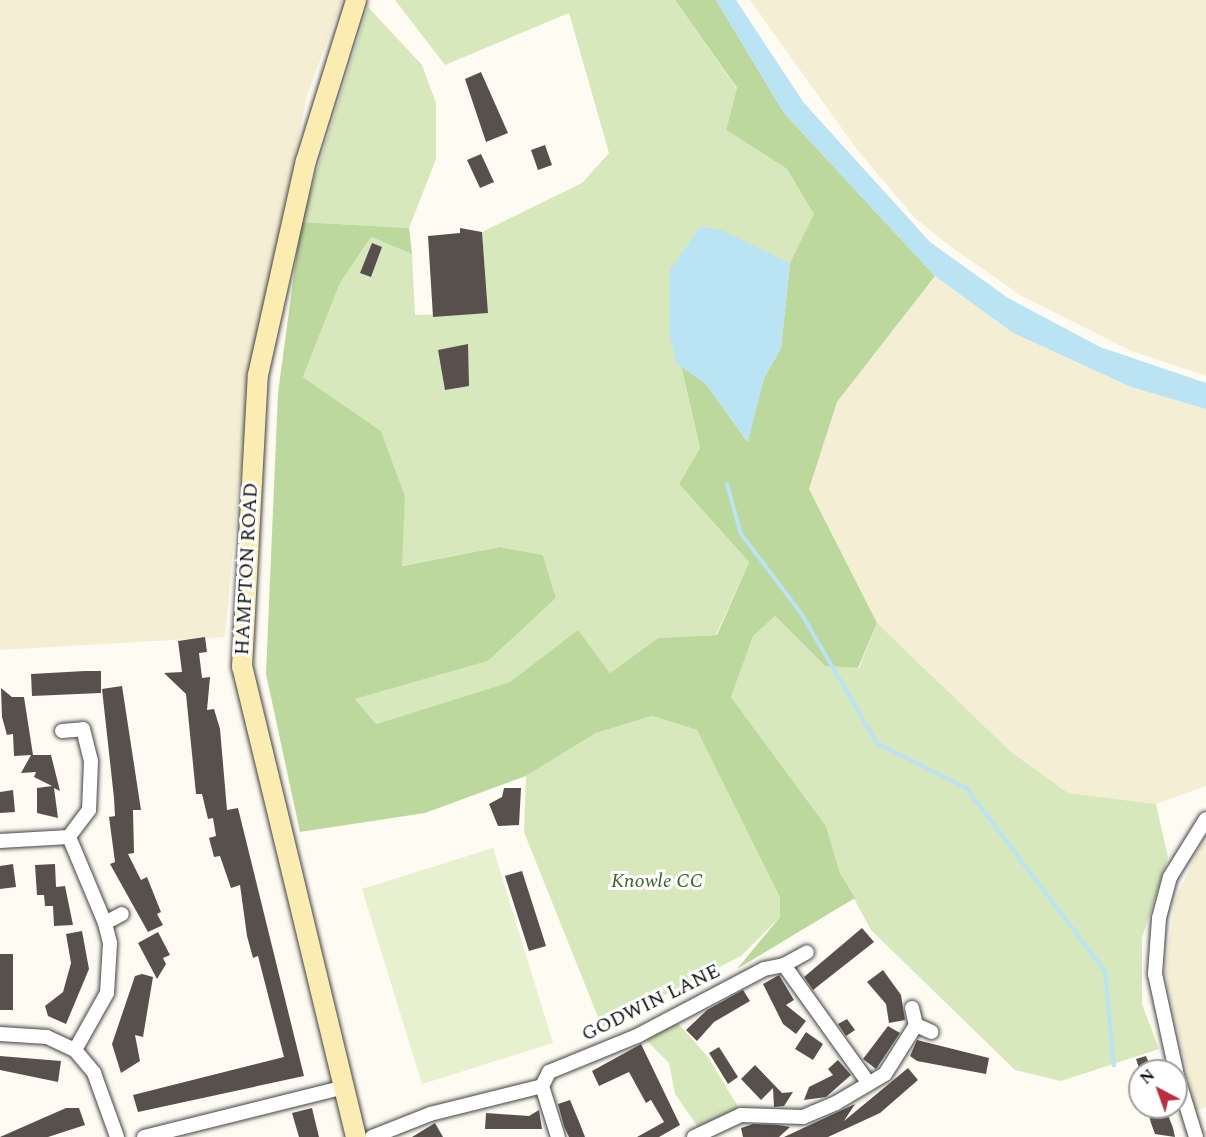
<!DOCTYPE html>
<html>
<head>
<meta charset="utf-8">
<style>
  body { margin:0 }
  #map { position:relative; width:1206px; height:1137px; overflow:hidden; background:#fefbf3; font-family:Spectral,serif }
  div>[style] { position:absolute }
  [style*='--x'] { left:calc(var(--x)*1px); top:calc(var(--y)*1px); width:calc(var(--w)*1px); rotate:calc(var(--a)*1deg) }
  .farmland>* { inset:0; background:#f4eed4 }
  .green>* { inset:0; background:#d7e8bd }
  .forest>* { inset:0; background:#bdd89d }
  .pitch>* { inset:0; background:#e7f0cf }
  .water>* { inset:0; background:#bae3f4 }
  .stream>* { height:4px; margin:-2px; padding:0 2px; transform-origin:2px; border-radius:2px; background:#bae3f4 }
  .building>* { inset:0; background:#58504c }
  .roads { filter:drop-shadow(0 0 2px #434343) drop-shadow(0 0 2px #434343) }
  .street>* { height:14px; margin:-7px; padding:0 7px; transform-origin:7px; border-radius:7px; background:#fff }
  .secondary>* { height:20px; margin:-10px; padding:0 10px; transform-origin:10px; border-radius:10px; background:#fbedb1 }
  span { translate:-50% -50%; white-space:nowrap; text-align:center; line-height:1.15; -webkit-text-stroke:6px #fff; paint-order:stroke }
  .street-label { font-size:20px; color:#101010 }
  .park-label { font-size:20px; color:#366622; font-style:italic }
  .north { position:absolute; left:1128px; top:1059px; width:60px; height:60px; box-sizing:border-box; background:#fff; border:2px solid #9f9f9f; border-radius:50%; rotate:319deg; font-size:16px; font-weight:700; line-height:24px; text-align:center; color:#101010 }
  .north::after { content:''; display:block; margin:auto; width:21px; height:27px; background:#bb2d40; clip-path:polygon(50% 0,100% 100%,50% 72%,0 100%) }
</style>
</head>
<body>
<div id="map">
  <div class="farmland">
    <i style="clip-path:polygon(0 0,342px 0,307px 96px,249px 377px,225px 637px,0 650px)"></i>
    <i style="clip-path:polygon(750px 0,1206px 0,1206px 376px,1129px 350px,1020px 295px,947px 244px,914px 217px,856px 148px)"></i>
    <i style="clip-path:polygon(935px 276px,1013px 333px,1131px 387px,1206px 409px,1206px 786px,1156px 804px,1068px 793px,1011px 752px,877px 623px,809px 489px,837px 402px)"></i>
    <i style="clip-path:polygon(1206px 833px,1206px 1107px,1196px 1111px,1165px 971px,1175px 900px)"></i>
  </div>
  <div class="green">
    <i style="clip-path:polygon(395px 0,675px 0,737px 89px,726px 130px,787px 169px,815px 214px,790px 263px,781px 348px,681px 367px,700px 448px,679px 484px,749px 562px,716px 635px,658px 638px,610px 673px,578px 631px,510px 682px,376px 724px,355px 699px,488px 661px,556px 598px,543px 555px,500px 547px,401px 566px,405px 496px,381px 431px,303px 377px,340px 283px,371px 237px,412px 254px,415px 315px,488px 313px,482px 232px,582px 183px,609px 153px,569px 13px,445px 65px)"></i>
    <i style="clip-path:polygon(368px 7px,422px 65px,436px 103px,436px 159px,409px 228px,301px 222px)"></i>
    <i style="clip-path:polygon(775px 616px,825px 666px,859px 668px,877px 623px,1011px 752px,1068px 793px,1156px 804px,1168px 857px,1142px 938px,1142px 1004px,1159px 1049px,1061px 1081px,1015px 1070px,871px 930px,840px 873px,826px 826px,731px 697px,753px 635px)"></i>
    <i style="clip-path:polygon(652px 716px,697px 730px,768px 866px,780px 897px,781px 916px,741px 956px,602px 1027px,524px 832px,526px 776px,596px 733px)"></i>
    <i style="clip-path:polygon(675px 1020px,708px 1057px,740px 1110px,698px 1127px,675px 1094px,669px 1063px,642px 1036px)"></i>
  </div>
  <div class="forest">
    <i style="clip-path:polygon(675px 0,716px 0,784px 113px,935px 276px,837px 402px,809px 489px,877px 623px,858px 668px,825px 666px,775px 616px,753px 636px,731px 697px,826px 826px,840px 873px,855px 898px,737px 969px,780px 917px,780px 897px,697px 730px,652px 716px,596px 733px,526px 776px,425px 813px,300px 832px,266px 674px,278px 393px,301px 222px,409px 228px,412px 254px,371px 237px,340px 283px,303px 377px,381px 431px,405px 496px,402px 566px,500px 547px,543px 555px,556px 598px,488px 661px,355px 699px,376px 724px,510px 682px,578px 630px,610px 673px,658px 638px,717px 635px,749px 562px,679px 484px,700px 448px,681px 366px,706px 384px,747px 441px,764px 378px,781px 348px,790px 263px,814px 214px,787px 169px,726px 130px,737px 88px)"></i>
  </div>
  <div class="pitch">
    <i style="clip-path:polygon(493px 848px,553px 1043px,422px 1084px,362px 889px)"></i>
  </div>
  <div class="water">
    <i style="clip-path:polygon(716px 0,736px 0,804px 103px,930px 242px,1008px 298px,1100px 347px,1206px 383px,1206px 409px,1131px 387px,1013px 333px,935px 276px,784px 113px)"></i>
    <i style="clip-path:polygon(700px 227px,721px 230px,790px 263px,781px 348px,764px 378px,748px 442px,706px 384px,676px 363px,670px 335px,670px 270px)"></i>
  </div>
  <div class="stream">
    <i style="--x:727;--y:484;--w:52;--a:74.4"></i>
    <i style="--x:741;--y:534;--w:99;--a:52.8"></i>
    <i style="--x:801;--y:613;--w:151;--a:59.7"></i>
    <i style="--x:877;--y:743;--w:100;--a:26.8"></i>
    <i style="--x:966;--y:788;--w:230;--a:52.8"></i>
    <i style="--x:1105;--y:971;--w:95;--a:84.6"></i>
  </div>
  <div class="building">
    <i style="clip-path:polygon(481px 72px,508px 133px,486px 142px,465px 79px)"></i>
    <i style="clip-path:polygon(545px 145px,552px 165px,538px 170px,531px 150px)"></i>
    <i style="clip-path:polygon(481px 154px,494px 182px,480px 188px,467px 160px)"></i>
    <i style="clip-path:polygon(460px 228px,482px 232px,488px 313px,433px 317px,428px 236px,460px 233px)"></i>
    <i style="clip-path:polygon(372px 243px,382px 247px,371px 277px,360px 273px)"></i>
    <i style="clip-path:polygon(468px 344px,469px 386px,445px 390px,438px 350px)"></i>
    <i style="clip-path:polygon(205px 637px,207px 652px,199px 653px,202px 678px,210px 677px,207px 710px,214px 709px,220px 729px,227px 810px,238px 808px,304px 1076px,138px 1112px,133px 1095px,284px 1057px,258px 956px,253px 958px,247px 936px,240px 885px,231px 888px,220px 856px,214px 857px,209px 838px,216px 836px,213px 818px,208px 819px,202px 794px,196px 794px,186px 694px,164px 673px,182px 672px,178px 641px)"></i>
    <i style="clip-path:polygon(85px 671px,101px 671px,101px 693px,32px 696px,31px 674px)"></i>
    <i style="clip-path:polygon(122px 686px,141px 810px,133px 810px,134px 853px,128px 854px,141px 880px,147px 877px,161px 912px,157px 914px,163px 925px,148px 932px,110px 864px,115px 862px,109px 817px,115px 816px,114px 798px,102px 689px)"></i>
    <i style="clip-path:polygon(1px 688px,12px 697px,24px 697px,33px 755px,51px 755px,60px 791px,54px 788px,58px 818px,37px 813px,37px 788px,52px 786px,34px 777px,36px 772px,21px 773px,31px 755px,14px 756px,13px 734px,7px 735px,2px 717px)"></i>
    <i style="clip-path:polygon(504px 788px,521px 788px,519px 825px,498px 826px,489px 804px,502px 797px)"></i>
    <i style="clip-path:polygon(13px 790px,15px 812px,0 813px,0 792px)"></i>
    <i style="clip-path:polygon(13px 864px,16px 887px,0 889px,0 866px)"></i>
    <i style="clip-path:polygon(55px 864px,56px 887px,65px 886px,73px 925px,54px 926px,53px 906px,45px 906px,44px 895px,37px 895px,35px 865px)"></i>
    <i style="clip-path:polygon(522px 871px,546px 946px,529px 951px,505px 876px)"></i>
    <i style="clip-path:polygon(862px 928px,874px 942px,813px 990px,804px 977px)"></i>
    <i style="clip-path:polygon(82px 931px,89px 969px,66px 1024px,48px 1016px,45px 1006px,63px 992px,71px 963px,66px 934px)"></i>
    <i style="clip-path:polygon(158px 932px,170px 955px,163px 958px,166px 964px,157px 979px,138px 943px)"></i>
    <i style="clip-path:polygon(0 954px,13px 954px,13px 1010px,0 1010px)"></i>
    <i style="clip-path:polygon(883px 970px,901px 995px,905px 1020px,889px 1023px,886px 1004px,867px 982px)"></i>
    <i style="clip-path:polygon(142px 974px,153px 977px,143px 1037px,135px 1035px,140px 1061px,121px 1073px,112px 1044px,135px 976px)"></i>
    <i style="clip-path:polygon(779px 975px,794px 1000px,786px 1005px,806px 1021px,796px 1034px,783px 1024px,763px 984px)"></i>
    <i style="clip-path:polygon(743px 990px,750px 1001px,714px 1022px,697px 1041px,686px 1030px,707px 1010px)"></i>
    <i style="clip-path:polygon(847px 1019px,855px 1030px,846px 1036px,838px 1024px)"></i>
    <i style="clip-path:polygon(888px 1026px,900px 1033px,876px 1069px,863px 1059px)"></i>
    <i style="clip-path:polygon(806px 1032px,823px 1044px,813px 1060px,795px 1049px)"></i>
    <i style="clip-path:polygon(917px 1040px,989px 1058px,986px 1074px,917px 1061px,910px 1056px)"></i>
    <i style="clip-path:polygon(641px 1044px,680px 1125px,659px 1137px,637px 1137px,664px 1122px,651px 1100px,646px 1103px,629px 1072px,599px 1086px,592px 1071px)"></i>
    <i style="clip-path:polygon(719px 1047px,738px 1077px,728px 1084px,709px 1053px)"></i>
    <i style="clip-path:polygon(0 1056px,61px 1061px,58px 1082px,0 1070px)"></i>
    <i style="clip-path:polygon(1146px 1056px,1152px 1071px,1140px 1071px,1136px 1059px)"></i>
    <i style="clip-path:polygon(838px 1060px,851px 1075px,826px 1097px,804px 1100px,809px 1087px,833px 1075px,828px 1069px)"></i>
    <i style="clip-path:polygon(755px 1065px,782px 1093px,793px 1092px,784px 1106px,774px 1107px,773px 1088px,761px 1100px,741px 1079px)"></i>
    <i style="clip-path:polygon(908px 1068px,918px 1080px,880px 1113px,828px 1137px,784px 1137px,855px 1104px,844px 1121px)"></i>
    <i style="clip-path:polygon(570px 1100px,580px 1124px,585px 1137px,569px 1137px,564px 1126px,558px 1104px)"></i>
    <i style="clip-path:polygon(1165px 1107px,1173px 1128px,1175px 1137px,1155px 1134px,1151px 1123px,1148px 1112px)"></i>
    <i style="clip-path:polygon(66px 1108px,79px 1108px,85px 1125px,48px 1137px,0 1137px)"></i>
    <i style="clip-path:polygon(312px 1108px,319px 1137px,299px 1137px,292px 1113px)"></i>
    <i style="clip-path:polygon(539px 1110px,542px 1129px,485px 1129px,486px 1113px,529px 1116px)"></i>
    <i style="clip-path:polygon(435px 1123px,443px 1137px,412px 1137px)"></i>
    <i style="clip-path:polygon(753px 1124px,778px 1125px,790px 1127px,779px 1137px,743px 1137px,741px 1128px)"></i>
  </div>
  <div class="roads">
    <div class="street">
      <i style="--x:62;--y:731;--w:21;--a:-5"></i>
      <i style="--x:83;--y:729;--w:33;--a:76"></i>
      <i style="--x:91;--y:761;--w:49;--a:92.3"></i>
      <i style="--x:89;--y:810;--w:34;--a:127"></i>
      <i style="--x:0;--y:841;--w:69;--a:-3.3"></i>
      <i style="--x:69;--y:837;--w:93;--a:67.3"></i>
      <i style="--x:105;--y:923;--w:21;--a:76"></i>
      <i style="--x:110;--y:943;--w:50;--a:93.4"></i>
      <i style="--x:107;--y:993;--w:65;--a:119.3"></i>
      <i style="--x:105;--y:923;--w:19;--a:-28"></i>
      <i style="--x:784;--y:965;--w:26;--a:-29"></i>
      <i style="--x:912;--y:1008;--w:17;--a:77"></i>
      <i style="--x:916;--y:1025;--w:17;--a:24"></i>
      <i style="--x:0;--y:1034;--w:47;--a:3.7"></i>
      <i style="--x:47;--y:1037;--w:31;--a:25"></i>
      <i style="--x:75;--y:1050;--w:30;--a:50"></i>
      <i style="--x:94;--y:1073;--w:68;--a:70.2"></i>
      <i style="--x:1176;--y:1071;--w:99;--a:-102.2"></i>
      <i style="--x:1155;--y:974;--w:56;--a:-85.9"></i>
      <i style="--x:1159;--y:918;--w:42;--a:-75"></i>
      <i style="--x:1170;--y:877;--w:68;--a:-58.2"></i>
      <i style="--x:1176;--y:1072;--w:68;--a:72.9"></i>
      <i style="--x:542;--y:1086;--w:16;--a:-63"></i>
      <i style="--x:549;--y:1072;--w:97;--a:-22.3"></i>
      <i style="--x:639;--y:1035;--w:141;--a:-27.8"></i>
      <i style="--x:764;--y:969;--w:20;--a:-11"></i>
      <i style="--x:784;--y:965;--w:143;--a:54.4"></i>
      <i style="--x:542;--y:1086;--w:53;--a:72.6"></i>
      <i style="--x:144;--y:1137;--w:207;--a:-14"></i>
      <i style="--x:372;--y:1137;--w:62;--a:-21.6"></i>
      <i style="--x:430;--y:1114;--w:115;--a:-14"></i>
      <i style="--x:694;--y:1137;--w:52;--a:-25.1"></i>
      <i style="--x:741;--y:1115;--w:62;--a:1.8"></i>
      <i style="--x:803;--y:1117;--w:36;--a:-23"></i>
      <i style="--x:836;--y:1103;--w:57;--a:-30.6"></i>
      <i style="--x:885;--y:1074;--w:58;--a:-57.7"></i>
    </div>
    <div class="secondary">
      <i style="--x:356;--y:1137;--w:484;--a:-103.6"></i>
      <i style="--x:242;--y:667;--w:292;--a:-86.9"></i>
      <i style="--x:258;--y:375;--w:219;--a:-77.4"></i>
      <i style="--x:306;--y:161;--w:169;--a:-72.7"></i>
    </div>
  </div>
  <div class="street-label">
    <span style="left:247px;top:569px;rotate:-87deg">HAMPTON ROAD</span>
    <span style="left:651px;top:1003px;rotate:-26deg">GODWIN LANE</span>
  </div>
  <div class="park-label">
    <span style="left:657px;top:881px">Knowle CC</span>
  </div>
  <div class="north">N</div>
</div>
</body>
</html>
